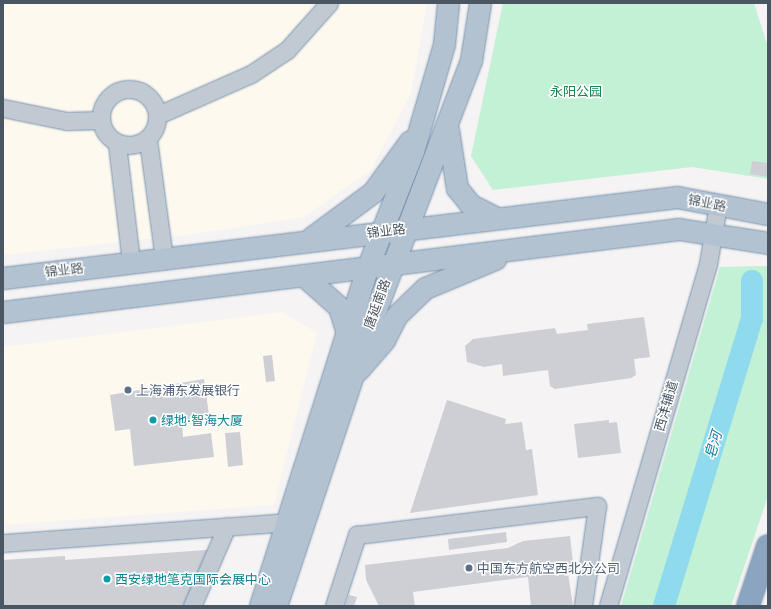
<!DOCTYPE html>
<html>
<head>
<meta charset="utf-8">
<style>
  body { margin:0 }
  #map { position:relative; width:771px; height:609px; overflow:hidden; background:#f5f3f3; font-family:"Golos Text","Noto Sans SC",sans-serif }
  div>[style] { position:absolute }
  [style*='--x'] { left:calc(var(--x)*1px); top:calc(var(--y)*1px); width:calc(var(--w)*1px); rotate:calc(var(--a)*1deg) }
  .commercial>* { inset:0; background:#fdf9ef }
  .green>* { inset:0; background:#c3f1d5 }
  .river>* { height:22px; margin:-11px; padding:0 11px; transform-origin:11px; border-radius:11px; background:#90daee }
  .building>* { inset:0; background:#cdcfd5 }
  .roads { filter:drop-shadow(0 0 1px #7690ad) drop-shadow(0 0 1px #7690ad) }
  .minor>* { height:17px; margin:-8.5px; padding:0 8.5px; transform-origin:8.5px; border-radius:8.5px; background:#c1cad2 }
  .minor>.ring { margin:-8.5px; padding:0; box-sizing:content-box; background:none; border:17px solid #c1cad2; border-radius:50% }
  .major>* { height:21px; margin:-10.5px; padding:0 10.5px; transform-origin:10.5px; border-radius:10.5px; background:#b3c2d1 }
  .highway>* { height:22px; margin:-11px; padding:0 11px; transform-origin:11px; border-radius:11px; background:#8ba5c1 }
  .dots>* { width:11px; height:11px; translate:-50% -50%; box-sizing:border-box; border:2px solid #fff; border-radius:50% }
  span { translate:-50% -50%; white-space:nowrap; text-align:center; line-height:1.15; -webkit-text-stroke:3px #fff; paint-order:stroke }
  .park-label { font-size:13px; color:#17864f }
  .street-label { font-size:13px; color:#4a5661 }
  .service-label { font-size:13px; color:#4e5e75 }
  .left { translate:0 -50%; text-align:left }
  .culture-label { font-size:13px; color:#0d838f }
  .water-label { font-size:14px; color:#0c7c9b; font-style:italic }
  .frame { position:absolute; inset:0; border:4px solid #4a5661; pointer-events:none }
</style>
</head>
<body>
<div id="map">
  <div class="commercial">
    <i style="clip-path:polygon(3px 3px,427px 3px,411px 93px,371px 170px,304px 217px,194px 234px,3px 255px)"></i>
    <i style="clip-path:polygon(282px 312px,317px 333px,274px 505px,3px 525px,3px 347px)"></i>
  </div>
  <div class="green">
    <i style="clip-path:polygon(503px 3px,754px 3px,768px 47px,768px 179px,692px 167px,493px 190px,471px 156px)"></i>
    <i style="clip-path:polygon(768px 266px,768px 496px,731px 606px,621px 606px,720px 267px)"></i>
  </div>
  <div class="river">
    <i style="--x:664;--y:606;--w:300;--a:-73"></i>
    <i style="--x:752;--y:319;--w:38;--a:-90"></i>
  </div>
  <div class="building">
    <i style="clip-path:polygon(752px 161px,768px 163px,768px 177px,750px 174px)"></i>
    <i style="clip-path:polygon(644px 317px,650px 357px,634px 359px,636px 375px,631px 378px,555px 389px,550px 386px,548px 370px,503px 376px,502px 364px,484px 367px,467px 362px,465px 346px,473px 339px,555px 328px,557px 334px,588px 330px,587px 324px)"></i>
    <i style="clip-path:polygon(272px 355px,275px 381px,266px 382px,263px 356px)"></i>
    <i style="clip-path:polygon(204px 379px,209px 415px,192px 418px,193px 423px,182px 424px,183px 437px,211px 433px,214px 457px,134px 466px,130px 429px,115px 431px,110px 395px)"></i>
    <i style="clip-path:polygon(447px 400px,506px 419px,505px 424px,522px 422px,526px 450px,532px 449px,538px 495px,410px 513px)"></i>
    <i style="clip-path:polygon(609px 420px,609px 423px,617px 422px,621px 453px,578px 458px,574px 424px)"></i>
    <i style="clip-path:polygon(240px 432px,243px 465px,228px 467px,225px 433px)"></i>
    <i style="clip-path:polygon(506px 532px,507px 542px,449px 550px,448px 539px)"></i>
    <i style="clip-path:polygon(570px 536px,574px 572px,568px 573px,573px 606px,531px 606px,528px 577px,413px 592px,415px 606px,379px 606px,366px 580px,365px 565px,508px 548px,523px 541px)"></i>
    <i style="clip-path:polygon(220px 549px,200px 606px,3px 606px,3px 560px,65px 556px,65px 560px)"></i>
    <i style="clip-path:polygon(349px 595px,357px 597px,354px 606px,345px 606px)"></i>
  </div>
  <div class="roads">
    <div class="minor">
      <i class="ring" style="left:101px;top:89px;width:39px;height:39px"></i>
      <i style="--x:3;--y:108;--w:65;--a:11.5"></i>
      <i style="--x:67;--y:121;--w:32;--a:-2"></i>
      <i style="--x:158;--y:115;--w:102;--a:-23.8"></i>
      <i style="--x:251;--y:74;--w:43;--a:-33.7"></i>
      <i style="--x:287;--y:50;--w:63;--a:-48.2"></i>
      <i style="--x:148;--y:140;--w:119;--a:82.3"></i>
      <i style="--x:117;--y:144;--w:119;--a:83.2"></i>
      <i style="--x:3;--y:543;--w:286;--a:-4.2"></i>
      <i style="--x:192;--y:606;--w:87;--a:-66.4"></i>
      <i style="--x:334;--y:606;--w:75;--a:-72.1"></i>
      <i style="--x:357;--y:535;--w:242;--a:-6.9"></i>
      <i style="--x:597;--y:506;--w:101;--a:98"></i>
      <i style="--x:608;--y:606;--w:356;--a:-73.7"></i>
      <i style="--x:708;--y:264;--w:60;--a:-80.4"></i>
    </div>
    <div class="major">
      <i style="--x:448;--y:130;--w:59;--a:81.2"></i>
      <i style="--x:457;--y:188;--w:22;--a:51"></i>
      <i style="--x:471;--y:205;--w:29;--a:27"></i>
      <i style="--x:311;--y:238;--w:77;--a:-36.6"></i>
      <i style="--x:373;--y:192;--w:63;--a:-54"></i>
      <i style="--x:303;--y:275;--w:48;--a:41.6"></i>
      <i style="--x:339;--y:307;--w:28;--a:73"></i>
      <i style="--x:3;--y:278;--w:679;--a:-6.85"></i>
      <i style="--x:677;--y:197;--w:93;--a:10.6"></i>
      <i style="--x:3;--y:312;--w:681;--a:-7"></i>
      <i style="--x:679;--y:229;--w:90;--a:8.9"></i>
      <i style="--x:358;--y:370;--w:40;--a:-49"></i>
      <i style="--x:384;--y:340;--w:27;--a:-63"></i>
      <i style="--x:396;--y:316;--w:40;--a:-44"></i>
      <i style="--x:425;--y:288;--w:76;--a:-22.5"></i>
      <i style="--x:260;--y:606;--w:357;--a:-72.4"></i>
      <i style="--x:368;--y:266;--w:123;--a:-68.6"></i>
      <i style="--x:413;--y:151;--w:111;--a:-73.8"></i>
      <i style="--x:444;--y:44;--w:41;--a:-84.4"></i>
      <i style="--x:276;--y:606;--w:282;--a:-71.6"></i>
      <i style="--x:365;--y:338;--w:298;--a:-69.1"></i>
      <i style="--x:471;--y:60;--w:58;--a:-81"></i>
    </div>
    <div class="highway">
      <i style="--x:748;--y:606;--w:63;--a:-71.6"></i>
    </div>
  </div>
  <div class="dots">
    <i style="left:128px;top:390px;background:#5c6f8a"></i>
    <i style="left:153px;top:420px;background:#0f9aa8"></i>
    <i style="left:469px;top:568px;background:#5c6f8a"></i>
    <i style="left:107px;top:579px;background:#0f9aa8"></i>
  </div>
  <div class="park-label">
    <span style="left:576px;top:91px">永阳公园</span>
  </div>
  <div class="street-label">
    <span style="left:707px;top:203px;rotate:11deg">锦业路</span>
    <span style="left:386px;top:231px;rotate:-7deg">锦业路</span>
    <span style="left:64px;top:270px;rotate:-7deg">锦业路</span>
    <span style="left:377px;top:304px;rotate:-70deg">唐延南路</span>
    <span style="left:666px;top:406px;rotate:-74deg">西沣辅道</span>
  </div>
  <div class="service-label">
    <span class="left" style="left:136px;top:390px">上海浦东发展银行</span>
    <span class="left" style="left:477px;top:568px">中国东方航空西北分公司</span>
  </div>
  <div class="culture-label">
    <span class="left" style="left:161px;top:420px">绿地·智海大厦</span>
    <span class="left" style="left:115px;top:579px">西安绿地笔克国际会展中心</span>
  </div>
  <div class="water-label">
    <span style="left:713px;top:445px;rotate:-73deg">皂河</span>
  </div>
  <div class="frame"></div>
</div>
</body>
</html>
